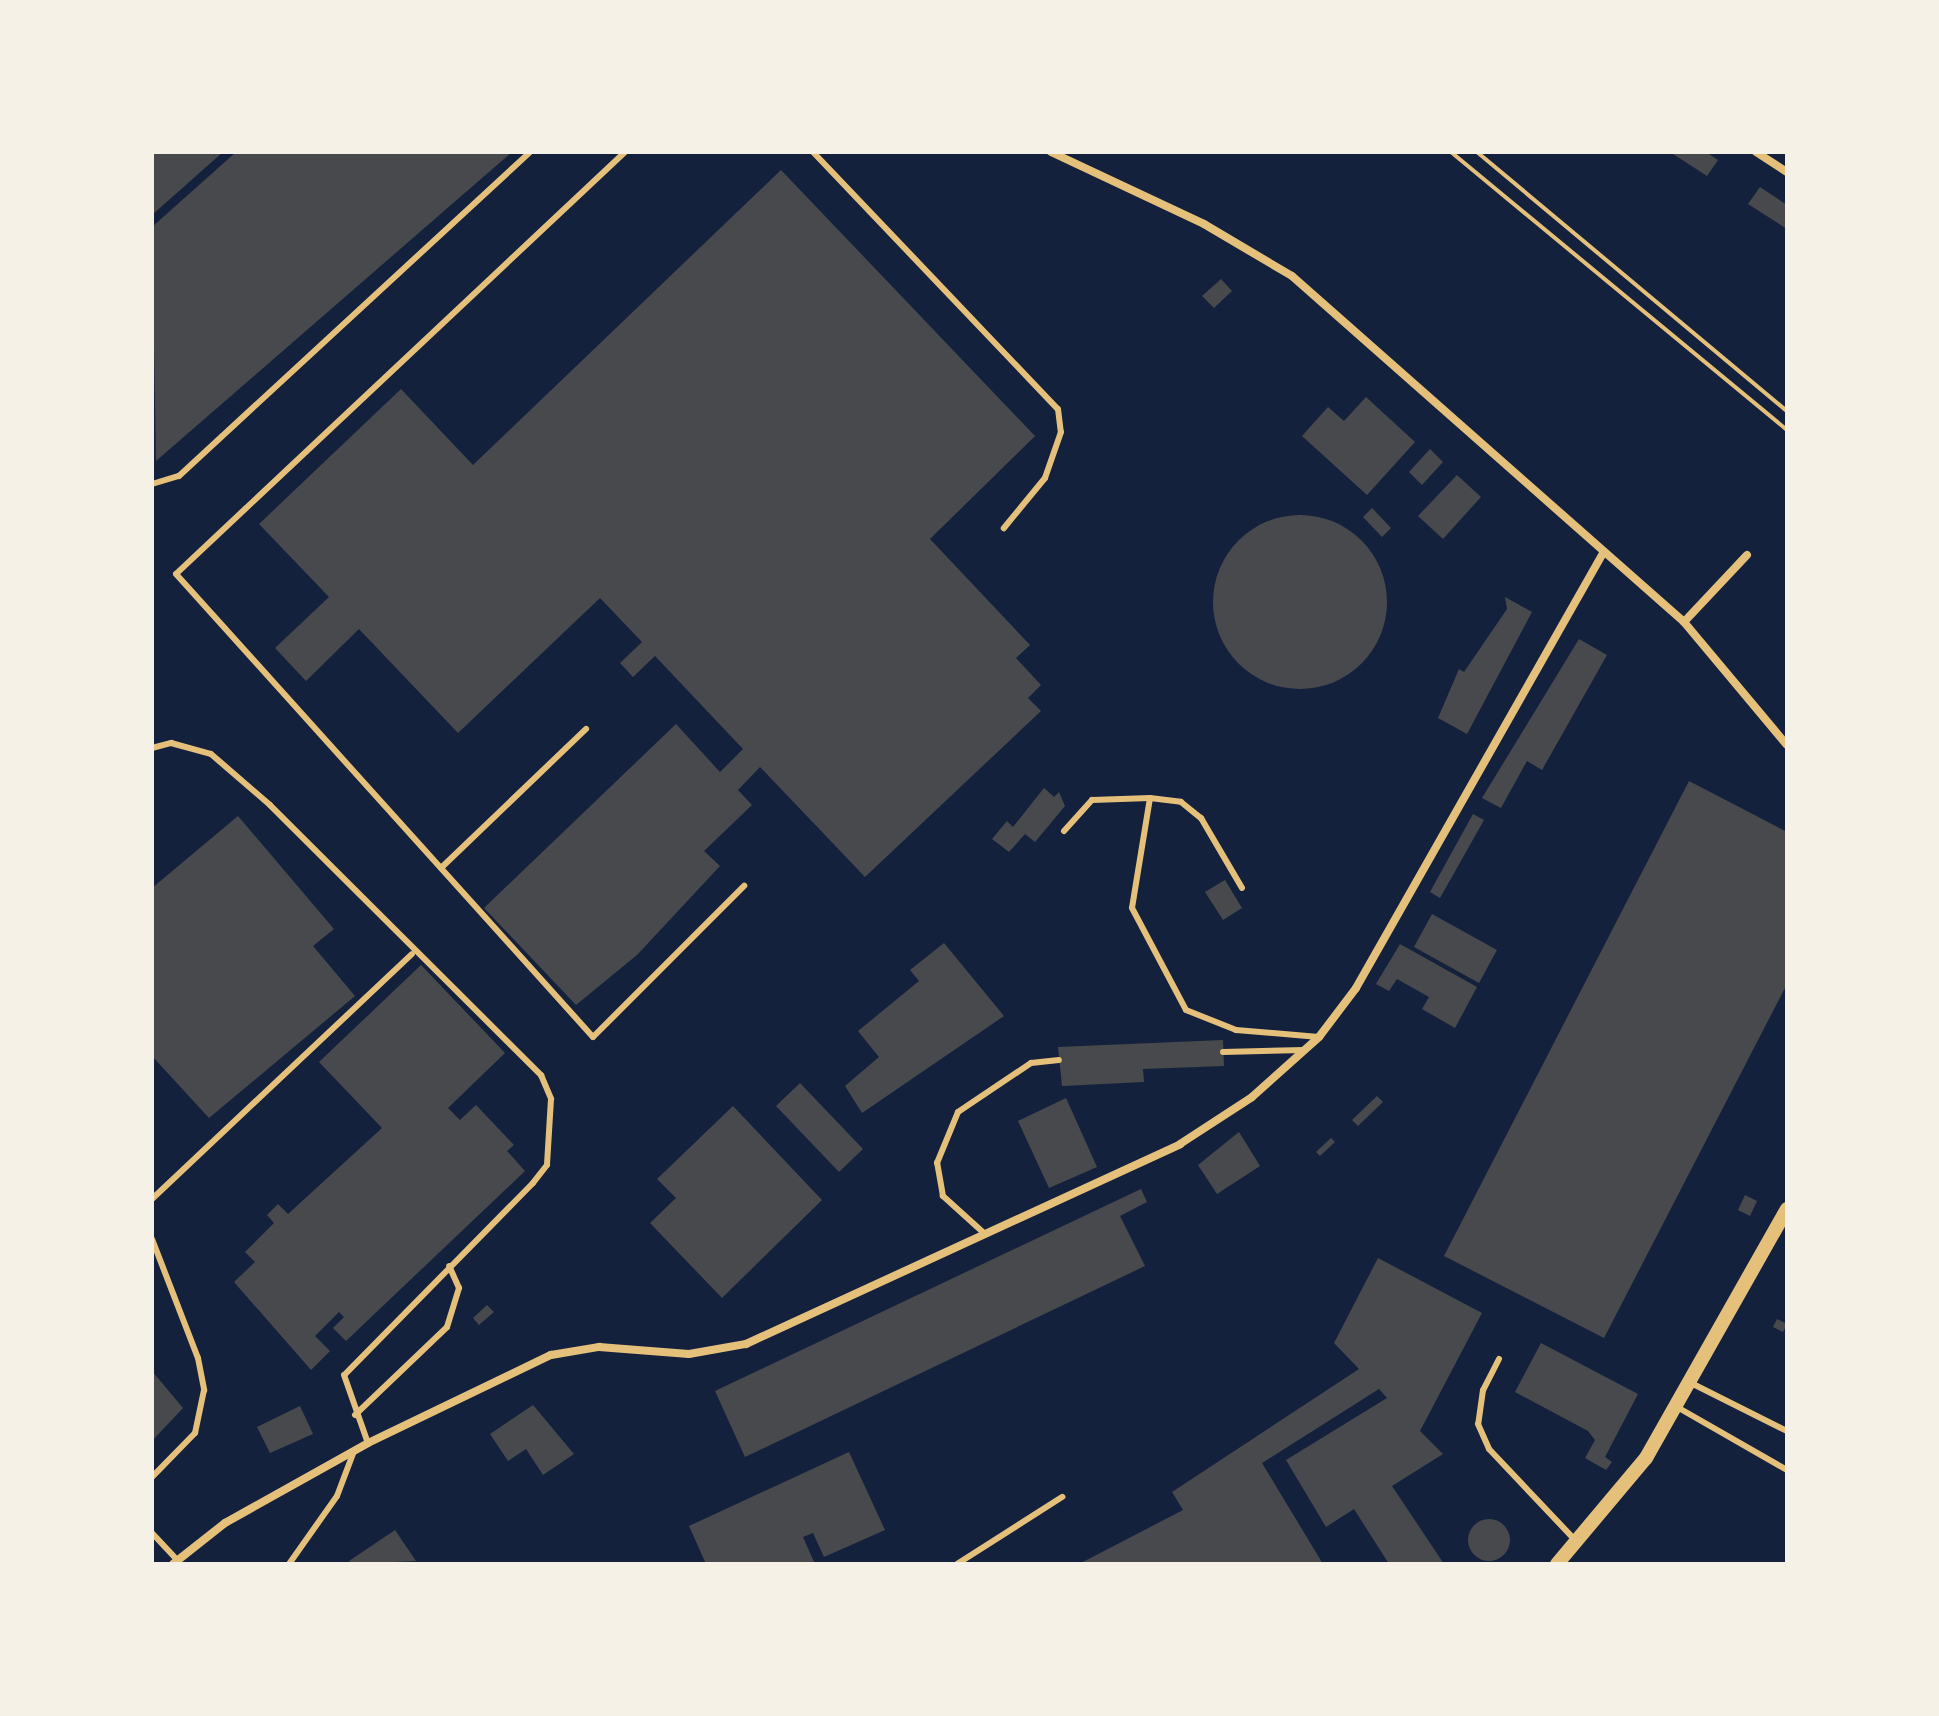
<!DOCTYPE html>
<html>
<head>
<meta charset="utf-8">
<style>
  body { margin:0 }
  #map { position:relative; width:1939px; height:1716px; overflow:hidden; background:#14213d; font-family:Raleway,sans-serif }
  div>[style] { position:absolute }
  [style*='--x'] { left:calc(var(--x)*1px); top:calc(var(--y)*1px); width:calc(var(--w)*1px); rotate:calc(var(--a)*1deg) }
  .building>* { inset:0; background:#48494c }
  .round { border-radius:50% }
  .path>* { height:4px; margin:-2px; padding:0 2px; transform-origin:2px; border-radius:2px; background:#e5c07b }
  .service>* { height:6px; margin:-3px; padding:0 3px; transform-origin:3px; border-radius:3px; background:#e5c07b }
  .minor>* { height:8px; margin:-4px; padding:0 4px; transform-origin:4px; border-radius:4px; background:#e5c07b }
  .tertiary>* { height:14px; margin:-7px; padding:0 7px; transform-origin:7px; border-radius:7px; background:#e5c07b }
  span { translate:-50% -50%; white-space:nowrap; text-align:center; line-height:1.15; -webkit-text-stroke:8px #f6f1e7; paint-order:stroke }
  .frame { position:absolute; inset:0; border:154px solid #f6f1e7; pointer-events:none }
</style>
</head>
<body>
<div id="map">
  <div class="building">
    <i style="clip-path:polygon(152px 152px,223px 152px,152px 215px)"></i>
    <i style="clip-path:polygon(236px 152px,512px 152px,156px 461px,152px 227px)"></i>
    <i style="clip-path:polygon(1670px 152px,1706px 152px,1718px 160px,1707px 176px)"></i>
    <i style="clip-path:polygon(781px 170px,1035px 436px,930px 539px,1030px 645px,1016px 658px,1041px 685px,1028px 698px,1041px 711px,865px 877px,760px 767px,738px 790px,752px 805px,704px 851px,720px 866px,637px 955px,576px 1005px,484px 908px,676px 724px,720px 772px,743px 749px,655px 656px,633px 677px,620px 663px,642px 642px,600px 598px,458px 733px,359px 629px,306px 681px,275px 648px,329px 597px,259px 524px,401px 389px,473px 465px)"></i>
    <i style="clip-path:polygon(1760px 187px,1787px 205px,1787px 229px,1748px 204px)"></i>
    <i style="clip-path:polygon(1221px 279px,1232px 291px,1214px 308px,1202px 296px)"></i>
    <i style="clip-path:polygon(1366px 397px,1415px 442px,1367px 495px,1302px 436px,1328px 407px,1344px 421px)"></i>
    <i style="clip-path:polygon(1430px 449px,1443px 462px,1422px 485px,1409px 472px)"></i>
    <i style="clip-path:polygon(1457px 475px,1481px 497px,1443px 539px,1418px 516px)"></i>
    <i style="clip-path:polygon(1372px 508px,1391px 528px,1382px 537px,1363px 517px)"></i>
    <i class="round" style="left:1213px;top:515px;width:174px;height:174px"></i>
    <i style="clip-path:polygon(1505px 597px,1532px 612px,1467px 734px,1438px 718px,1459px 669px,1464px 672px,1507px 609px)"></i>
    <i style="clip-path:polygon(1579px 639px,1607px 655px,1542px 770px,1527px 761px,1501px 808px,1482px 798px)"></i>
    <i style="clip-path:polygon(1689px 781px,1787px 832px,1787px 984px,1604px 1338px,1444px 1256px)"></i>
    <i style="clip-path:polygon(1044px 788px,1054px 797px,1059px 792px,1065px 806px,1035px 842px,1025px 834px,1009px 852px,992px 839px,1007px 821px,1013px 827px)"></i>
    <i style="clip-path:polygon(1473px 814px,1484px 820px,1440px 898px,1430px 892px)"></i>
    <i style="clip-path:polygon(238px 816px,334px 929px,313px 946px,355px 996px,209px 1118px,152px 1056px,152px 888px)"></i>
    <i style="clip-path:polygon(1225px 880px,1242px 908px,1223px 920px,1205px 892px)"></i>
    <i style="clip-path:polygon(1432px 914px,1497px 950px,1479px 983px,1414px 947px)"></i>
    <i style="clip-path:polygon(944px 943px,1004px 1016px,862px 1113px,845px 1086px,879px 1057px,858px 1031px,919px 981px,910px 970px)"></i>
    <i style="clip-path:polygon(1400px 944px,1477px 987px,1455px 1028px,1422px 1009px,1429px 997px,1397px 979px,1389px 991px,1376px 984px)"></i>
    <i style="clip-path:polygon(421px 965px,505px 1053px,448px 1108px,460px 1120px,476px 1105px,514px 1145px,507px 1151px,525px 1171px,346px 1341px,333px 1328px,344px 1317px,339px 1312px,315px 1336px,330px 1351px,311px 1370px,234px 1282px,255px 1262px,245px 1252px,274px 1223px,267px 1215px,278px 1204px,288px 1214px,382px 1128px,319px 1062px)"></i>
    <i style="clip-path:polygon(1223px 1040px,1224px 1066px,1143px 1069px,1144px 1082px,1062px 1086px,1058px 1047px)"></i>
    <i style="clip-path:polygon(800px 1083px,863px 1149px,839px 1172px,776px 1106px)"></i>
    <i style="clip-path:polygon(1377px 1096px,1383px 1102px,1358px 1126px,1352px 1120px)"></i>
    <i style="clip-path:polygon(1066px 1098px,1097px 1167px,1049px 1188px,1018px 1121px)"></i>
    <i style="clip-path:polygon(733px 1106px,822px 1200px,722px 1298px,650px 1223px,676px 1198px,657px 1179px)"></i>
    <i style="clip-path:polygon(1239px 1132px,1260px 1166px,1217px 1194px,1198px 1165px)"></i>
    <i style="clip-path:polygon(1331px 1138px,1335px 1142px,1320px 1156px,1316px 1152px)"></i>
    <i style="clip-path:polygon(1141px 1189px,1147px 1202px,1120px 1216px,1145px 1266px,745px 1457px,715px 1391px)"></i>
    <i style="clip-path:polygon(1745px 1195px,1757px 1201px,1750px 1216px,1738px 1210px)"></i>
    <i style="clip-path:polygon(1378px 1258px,1482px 1313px,1420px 1431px,1443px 1454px,1392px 1486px,1444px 1564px,1389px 1564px,1354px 1509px,1326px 1527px,1286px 1460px,1387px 1398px,1379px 1389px,1262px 1463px,1323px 1564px,1079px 1564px,1183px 1510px,1172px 1492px,1359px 1369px,1334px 1343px)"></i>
    <i style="clip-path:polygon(487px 1305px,494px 1312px,479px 1325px,473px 1318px)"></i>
    <i style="clip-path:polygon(1777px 1319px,1787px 1324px,1783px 1332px,1773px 1327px)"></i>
    <i style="clip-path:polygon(1541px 1343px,1638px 1394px,1605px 1457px,1612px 1462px,1606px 1470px,1585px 1458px,1595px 1440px,1588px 1431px,1515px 1392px)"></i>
    <i style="clip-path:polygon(152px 1371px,183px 1408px,152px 1441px)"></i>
    <i style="clip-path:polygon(533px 1405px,574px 1454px,543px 1475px,526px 1449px,508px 1461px,490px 1434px)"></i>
    <i style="clip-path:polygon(300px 1406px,313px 1434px,270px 1453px,257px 1427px)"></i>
    <i style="clip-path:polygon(849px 1452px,885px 1530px,824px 1557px,813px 1533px,803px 1537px,815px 1564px,706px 1564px,689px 1526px)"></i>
    <i class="round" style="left:1468px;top:1519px;width:42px;height:42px"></i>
    <i style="clip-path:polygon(395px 1530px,416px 1561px,352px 1564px,349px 1561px)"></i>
  </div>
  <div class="path">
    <i style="--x:1451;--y:152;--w:436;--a:39.6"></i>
    <i style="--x:1477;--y:152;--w:404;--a:39.9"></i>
  </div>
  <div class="service">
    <i style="--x:625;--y:152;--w:616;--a:136.78"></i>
    <i style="--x:176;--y:574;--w:623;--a:47.99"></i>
    <i style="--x:593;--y:1037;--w:214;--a:-45"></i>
    <i style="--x:813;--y:152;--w:355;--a:46.4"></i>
    <i style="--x:1058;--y:409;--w:23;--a:83"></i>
    <i style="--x:1061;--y:432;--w:49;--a:109.2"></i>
    <i style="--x:1045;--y:478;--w:65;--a:129.4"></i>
    <i style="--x:152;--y:484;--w:28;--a:-17"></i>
    <i style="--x:179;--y:476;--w:478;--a:-42.7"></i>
    <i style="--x:152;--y:748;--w:20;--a:-15"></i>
    <i style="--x:171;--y:743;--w:41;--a:15.4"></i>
    <i style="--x:211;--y:754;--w:78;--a:40.8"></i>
    <i style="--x:270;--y:805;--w:383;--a:44.9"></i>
    <i style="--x:541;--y:1075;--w:26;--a:67"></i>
    <i style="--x:551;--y:1099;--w:66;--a:93.5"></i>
    <i style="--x:547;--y:1165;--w:23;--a:128"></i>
    <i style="--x:533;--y:1183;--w:269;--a:134.5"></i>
    <i style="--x:344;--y:1375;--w:72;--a:70.6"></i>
    <i style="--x:1150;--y:798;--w:31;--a:7"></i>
    <i style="--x:1181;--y:802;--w:26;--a:39"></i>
    <i style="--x:1201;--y:818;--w:81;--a:59.6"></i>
    <i style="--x:1064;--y:831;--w:42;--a:-47.9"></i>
    <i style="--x:1092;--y:800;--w:58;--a:-2"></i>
    <i style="--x:1150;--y:798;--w:111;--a:99.3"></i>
    <i style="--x:1132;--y:908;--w:115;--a:62.1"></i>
    <i style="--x:1186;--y:1010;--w:54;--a:21.8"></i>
    <i style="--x:1236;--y:1030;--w:83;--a:4.8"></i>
    <i style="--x:441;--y:868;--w:201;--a:-43.8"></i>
    <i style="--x:1223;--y:1052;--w:81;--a:-1.4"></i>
    <i style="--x:152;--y:1199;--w:357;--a:-43.3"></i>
    <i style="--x:985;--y:1234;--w:57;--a:-137.9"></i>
    <i style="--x:943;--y:1196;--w:34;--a:-100"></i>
    <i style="--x:937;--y:1163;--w:55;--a:-67.6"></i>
    <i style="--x:958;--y:1112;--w:88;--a:-33.9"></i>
    <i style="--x:1031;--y:1063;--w:28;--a:-6"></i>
    <i style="--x:152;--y:1239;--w:128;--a:68.9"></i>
    <i style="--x:198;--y:1358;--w:33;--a:79"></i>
    <i style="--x:204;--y:1390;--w:44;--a:101.8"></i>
    <i style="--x:195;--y:1433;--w:62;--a:134.3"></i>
    <i style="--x:1499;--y:1359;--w:35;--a:117"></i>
    <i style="--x:1483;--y:1390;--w:34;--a:98"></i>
    <i style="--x:1478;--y:1424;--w:27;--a:66"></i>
    <i style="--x:1489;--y:1449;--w:124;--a:46.6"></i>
    <i style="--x:1691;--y:1383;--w:107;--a:26.6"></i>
    <i style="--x:1677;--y:1407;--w:127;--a:29.8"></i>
    <i style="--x:355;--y:1415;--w:127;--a:-43.7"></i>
    <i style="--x:447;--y:1327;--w:41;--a:-72.9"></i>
    <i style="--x:459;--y:1288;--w:24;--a:-114"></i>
    <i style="--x:152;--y:1533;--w:37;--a:47"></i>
    <i style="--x:289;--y:1564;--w:83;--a:-54.8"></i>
    <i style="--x:337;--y:1496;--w:48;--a:-69.3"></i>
    <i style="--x:957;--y:1564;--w:125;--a:-32.5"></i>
  </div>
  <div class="minor">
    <i style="--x:1051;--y:152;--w:169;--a:25.2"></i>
    <i style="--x:1204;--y:224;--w:102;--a:30.6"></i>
    <i style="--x:1292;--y:276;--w:523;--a:41.43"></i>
    <i style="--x:1684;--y:622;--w:160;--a:50.1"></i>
    <i style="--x:1756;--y:152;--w:37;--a:33"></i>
    <i style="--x:1684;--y:622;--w:92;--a:-46.8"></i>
    <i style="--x:173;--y:1564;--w:66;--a:-38.3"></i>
    <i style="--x:225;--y:1523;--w:164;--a:-29.2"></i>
    <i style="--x:368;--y:1443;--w:203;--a:-25.7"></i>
    <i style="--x:551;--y:1355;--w:49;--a:-9.5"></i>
    <i style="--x:599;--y:1347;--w:90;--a:4.4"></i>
    <i style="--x:689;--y:1354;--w:58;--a:-10"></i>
    <i style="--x:746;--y:1344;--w:478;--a:-24.7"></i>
    <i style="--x:1180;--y:1144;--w:86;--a:-33.1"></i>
    <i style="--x:1252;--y:1097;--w:90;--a:-41.8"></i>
    <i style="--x:1319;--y:1037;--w:61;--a:-52.9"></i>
    <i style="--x:1356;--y:988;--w:499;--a:-60.4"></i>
  </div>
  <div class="tertiary">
    <i style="--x:1557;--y:1564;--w:138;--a:-50"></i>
    <i style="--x:1646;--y:1458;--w:286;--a:-60.5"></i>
  </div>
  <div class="frame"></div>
</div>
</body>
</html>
